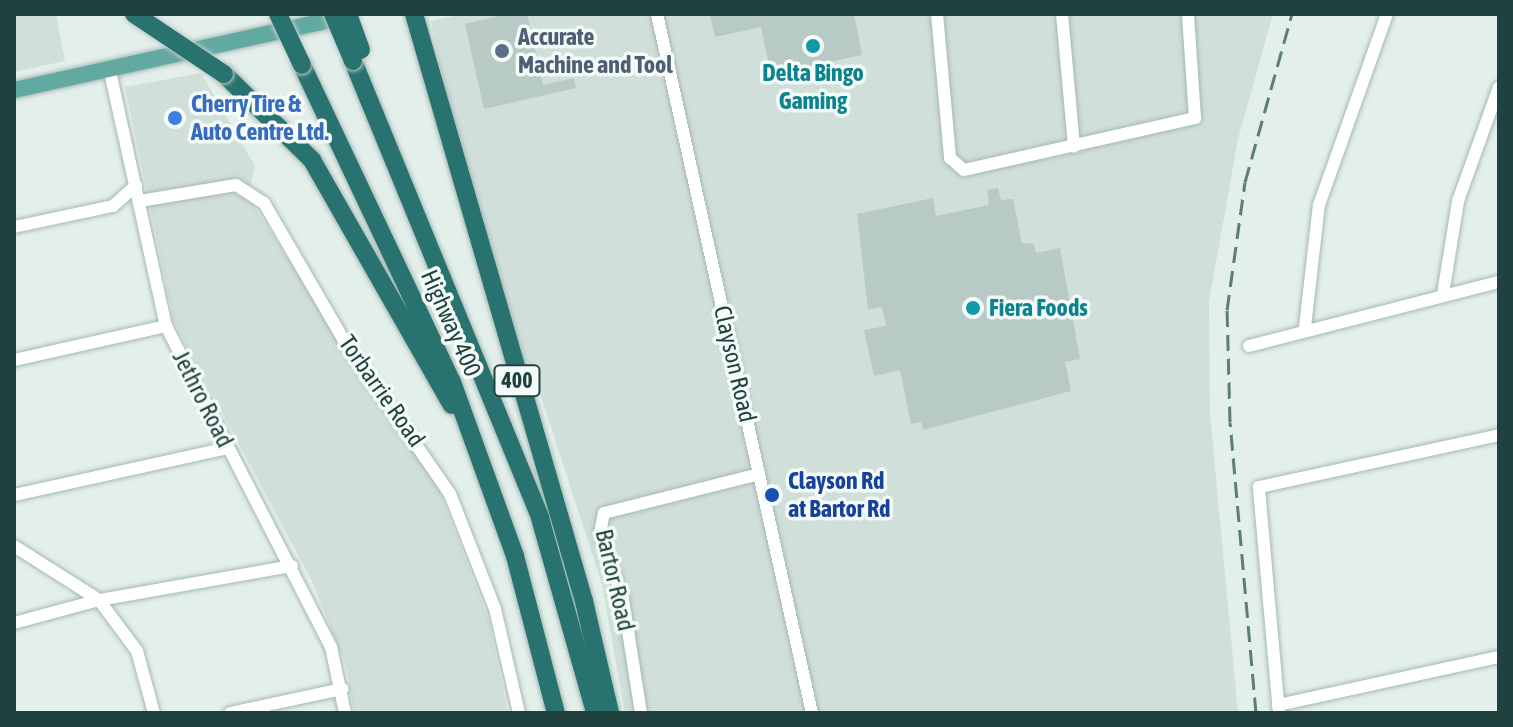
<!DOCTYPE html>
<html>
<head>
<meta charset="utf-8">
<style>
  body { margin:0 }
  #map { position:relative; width:1513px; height:727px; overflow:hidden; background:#e3efeb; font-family:"Asap Condensed",sans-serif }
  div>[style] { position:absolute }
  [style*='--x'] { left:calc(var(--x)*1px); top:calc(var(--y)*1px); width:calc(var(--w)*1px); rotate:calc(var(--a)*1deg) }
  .built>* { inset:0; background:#d1dfda }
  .building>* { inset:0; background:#b8cac5 }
  .roads { filter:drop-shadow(0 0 2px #a5b8b4) drop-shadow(0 0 2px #a5b8b4) }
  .minor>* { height:12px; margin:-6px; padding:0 6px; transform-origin:6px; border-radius:6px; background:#fff }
  .major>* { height:16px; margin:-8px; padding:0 8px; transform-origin:8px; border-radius:8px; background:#62a9a2 }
  .highway>* { height:18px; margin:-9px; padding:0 9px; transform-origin:9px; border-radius:9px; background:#28736f }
  .rail>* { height:3px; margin-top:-1.5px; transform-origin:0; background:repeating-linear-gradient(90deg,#5b7e7a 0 16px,transparent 0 24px) }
  .bridges { filter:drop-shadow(0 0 2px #c1cac9) drop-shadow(0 0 2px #c1cac9) }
  .highway-bridge>* { height:18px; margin:-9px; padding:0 9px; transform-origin:9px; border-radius:9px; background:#28736f }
  .dots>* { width:22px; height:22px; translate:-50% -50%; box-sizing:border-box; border:4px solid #f4faf8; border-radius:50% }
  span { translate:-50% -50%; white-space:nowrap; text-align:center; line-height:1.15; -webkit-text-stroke:7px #f4faf8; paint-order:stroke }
  .shield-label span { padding:2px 6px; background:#f4faf8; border:2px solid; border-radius:6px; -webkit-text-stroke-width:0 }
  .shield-label { font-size:22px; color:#20423e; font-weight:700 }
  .service-label { font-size:24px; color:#4e5e75; font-weight:700 }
  .left { translate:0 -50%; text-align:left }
  .culture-label { font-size:24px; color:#0d838f; font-weight:700 }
  .shop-label { font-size:24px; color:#366cbe; font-weight:700 }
  .street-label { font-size:24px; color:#20423e }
  .transit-label { font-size:24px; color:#164399; font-weight:700 }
  .frame { position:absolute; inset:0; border:16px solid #20423e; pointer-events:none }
</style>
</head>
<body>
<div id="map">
  <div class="built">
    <i style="clip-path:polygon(14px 14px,56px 14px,65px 61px,14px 72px)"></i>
    <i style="clip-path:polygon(463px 14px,1273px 14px,1238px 139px,1209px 302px,1210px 413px,1238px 713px,625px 713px,602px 584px,532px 369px,521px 365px,451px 121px,431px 21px)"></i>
    <i style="clip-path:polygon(201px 73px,255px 166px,248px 197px,439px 490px,488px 618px,508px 713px,354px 713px,346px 665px,312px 581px,174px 322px,125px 87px)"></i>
  </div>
  <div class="building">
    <i style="clip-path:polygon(507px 14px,527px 14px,543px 85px,574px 78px,576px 88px,484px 109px,465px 24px)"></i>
    <i style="clip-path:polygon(710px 14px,854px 14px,862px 55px,771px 75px,761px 27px,715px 37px)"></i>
    <i style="clip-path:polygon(998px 188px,1001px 200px,1013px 199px,1022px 243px,1034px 244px,1036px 253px,1060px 248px,1080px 359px,1065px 362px,1071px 391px,923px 430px,921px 422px,911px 424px,900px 370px,874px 376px,864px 330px,886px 326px,882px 307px,868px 309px,857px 214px,933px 198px,936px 216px,989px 205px,987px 190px)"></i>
  </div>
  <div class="roads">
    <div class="minor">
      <i style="--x:657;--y:14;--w:716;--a:77.5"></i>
      <i style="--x:937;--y:14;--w:145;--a:84.8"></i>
      <i style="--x:950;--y:158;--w:18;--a:41"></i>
      <i style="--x:964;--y:170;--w:237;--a:-12.7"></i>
      <i style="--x:1195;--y:118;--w:104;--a:-93.9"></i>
      <i style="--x:1062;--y:14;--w:133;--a:84.8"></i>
      <i style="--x:109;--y:67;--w:265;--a:77.6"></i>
      <i style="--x:166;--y:326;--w:361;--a:62.8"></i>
      <i style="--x:331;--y:647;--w:67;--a:78"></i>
      <i style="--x:140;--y:201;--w:97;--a:-9.5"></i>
      <i style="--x:236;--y:185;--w:33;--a:33"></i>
      <i style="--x:264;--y:203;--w:157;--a:59.8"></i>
      <i style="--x:343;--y:339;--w:188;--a:55.4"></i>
      <i style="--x:450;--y:494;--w:123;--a:68.6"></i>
      <i style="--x:495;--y:609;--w:107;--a:77"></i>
      <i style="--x:14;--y:227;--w:101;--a:-12"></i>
      <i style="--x:113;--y:206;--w:31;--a:-42"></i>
      <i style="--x:1443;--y:294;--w:94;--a:-80.8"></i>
      <i style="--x:1458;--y:201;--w:121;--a:-70.2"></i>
      <i style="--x:1305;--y:327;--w:123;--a:-83.5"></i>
      <i style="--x:1319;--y:205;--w:203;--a:-70.4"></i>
      <i style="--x:1249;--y:346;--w:258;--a:-14.4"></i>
      <i style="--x:14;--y:360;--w:156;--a:-12.6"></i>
      <i style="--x:14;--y:495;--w:218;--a:-12.4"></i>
      <i style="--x:14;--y:546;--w:101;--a:32.4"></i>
      <i style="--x:99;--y:600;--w:64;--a:53.3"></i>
      <i style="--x:137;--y:651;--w:64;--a:74.7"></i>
      <i style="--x:14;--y:623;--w:88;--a:-15.1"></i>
      <i style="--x:99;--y:600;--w:196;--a:-10"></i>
      <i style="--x:1278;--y:705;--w:226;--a:-12.3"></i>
      <i style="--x:230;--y:713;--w:115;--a:-12.1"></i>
      <i style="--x:641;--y:713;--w:115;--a:-99"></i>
      <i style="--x:623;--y:599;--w:70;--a:-109.2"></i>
      <i style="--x:600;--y:533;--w:20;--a:-79"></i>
      <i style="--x:604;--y:513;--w:160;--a:-14.1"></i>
      <i style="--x:1279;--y:713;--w:227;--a:-95.1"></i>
      <i style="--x:1259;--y:487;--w:246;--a:-12.2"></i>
    </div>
    <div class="major">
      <i style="--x:14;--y:90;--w:338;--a:-12.5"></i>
    </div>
    <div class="highway">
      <i style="--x:414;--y:14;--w:611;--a:73.85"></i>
      <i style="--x:584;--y:601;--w:115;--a:76.9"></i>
      <i style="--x:353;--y:61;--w:494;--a:67.7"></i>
      <i style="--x:540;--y:518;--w:203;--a:74.2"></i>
      <i style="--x:302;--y:65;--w:351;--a:64.7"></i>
      <i style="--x:452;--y:382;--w:185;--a:70.1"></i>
      <i style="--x:515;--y:556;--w:162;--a:75.4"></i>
      <i style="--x:224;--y:74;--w:123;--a:44.3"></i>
      <i style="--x:312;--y:160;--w:282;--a:60.3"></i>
    </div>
  </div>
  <div class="rail">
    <i style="--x:1256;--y:713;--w:292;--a:-95.1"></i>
    <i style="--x:1230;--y:422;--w:112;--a:-91.5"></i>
    <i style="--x:1227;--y:310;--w:129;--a:-82"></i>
    <i style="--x:1245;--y:182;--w:174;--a:-74.4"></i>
  </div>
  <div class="bridges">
    <div class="highway-bridge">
      <i style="--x:134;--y:14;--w:108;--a:33.7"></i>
      <i style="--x:278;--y:14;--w:56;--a:64.8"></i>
      <i style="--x:333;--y:14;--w:51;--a:66.9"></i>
      <i style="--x:348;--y:14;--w:38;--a:70"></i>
    </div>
  </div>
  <div class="dots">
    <i style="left:813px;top:46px;background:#0f9aa8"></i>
    <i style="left:502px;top:51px;background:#5c6f8a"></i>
    <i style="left:175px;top:118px;background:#3f7fe0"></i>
    <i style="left:973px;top:308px;background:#0f9aa8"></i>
    <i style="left:772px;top:495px;background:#1a4fb4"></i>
  </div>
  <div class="shield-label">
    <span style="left:517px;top:381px">400</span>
  </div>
  <div class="service-label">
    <span class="left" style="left:518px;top:51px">Accurate<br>Machine and Tool</span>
  </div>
  <div class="culture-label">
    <span style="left:813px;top:87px">Delta Bingo<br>Gaming</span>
    <span class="left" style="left:989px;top:308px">Fiera Foods</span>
  </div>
  <div class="shop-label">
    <span class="left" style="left:191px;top:118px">Cherry Tire &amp;<br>Auto Centre Ltd.</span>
  </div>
  <div class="street-label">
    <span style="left:451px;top:323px;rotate:66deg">Highway 400</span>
    <span style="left:735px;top:364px;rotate:77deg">Clayson Road</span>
    <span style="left:382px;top:391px;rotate:55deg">Torbarrie Road</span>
    <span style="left:203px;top:399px;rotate:63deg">Jethro Road</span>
    <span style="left:615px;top:580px;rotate:77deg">Bartor Road</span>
  </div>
  <div class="transit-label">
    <span class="left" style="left:788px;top:495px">Clayson Rd<br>at Bartor Rd</span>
  </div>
  <div class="frame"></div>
</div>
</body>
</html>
